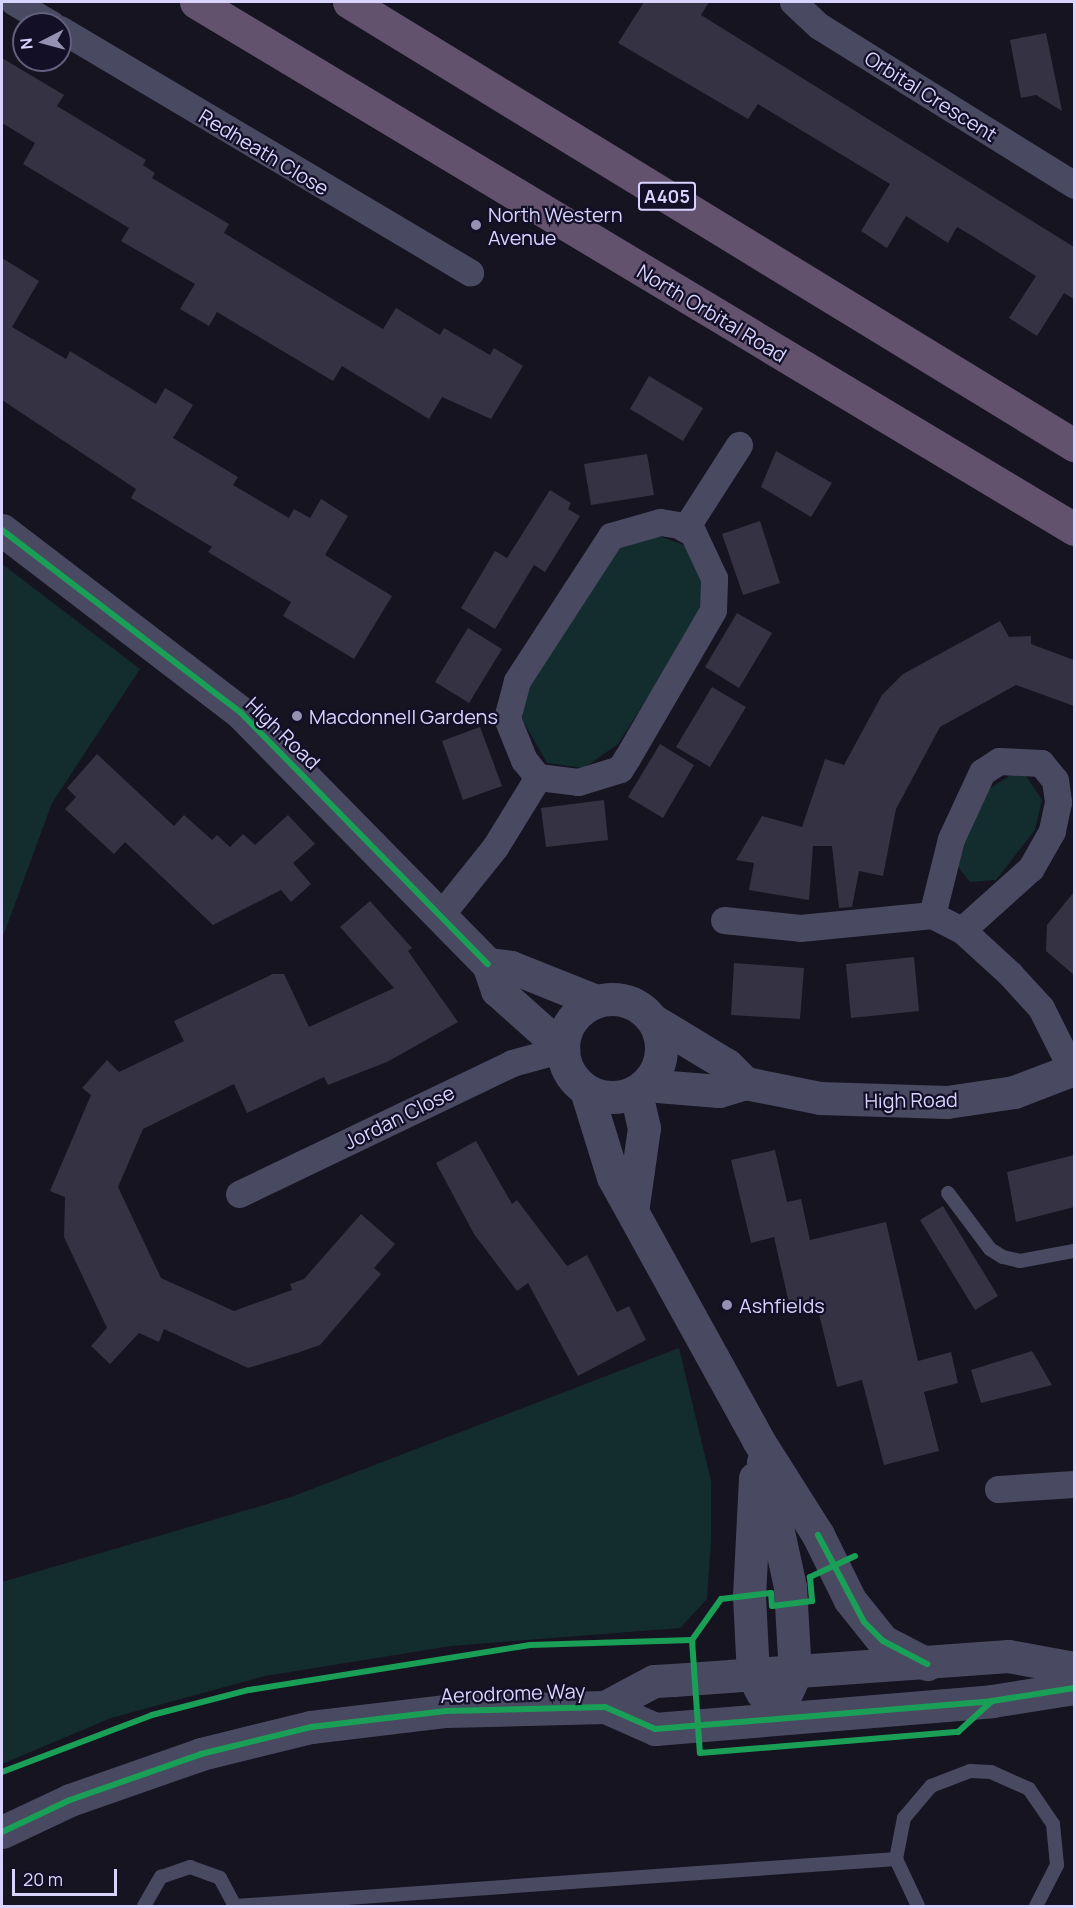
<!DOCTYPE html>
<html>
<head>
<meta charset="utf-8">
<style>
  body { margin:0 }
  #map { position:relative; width:1076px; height:1908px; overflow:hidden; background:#161421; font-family:Manrope,sans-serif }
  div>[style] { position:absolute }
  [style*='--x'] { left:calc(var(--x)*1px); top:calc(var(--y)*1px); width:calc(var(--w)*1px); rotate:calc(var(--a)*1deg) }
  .green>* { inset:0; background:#132c2d }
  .building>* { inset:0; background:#343243 }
  .service>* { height:14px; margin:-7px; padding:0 7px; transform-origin:7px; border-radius:7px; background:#4a4962 }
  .minor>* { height:27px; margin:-13.5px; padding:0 13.5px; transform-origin:13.5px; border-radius:13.5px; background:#4a4962 }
  .tertiary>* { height:33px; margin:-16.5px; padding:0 16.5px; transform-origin:16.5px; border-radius:16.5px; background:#4a4962 }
  .tertiary>.ring { margin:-16.5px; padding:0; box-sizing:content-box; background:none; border:33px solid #4a4962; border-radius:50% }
  .trunk>* { height:33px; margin:-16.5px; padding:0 16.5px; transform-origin:16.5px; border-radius:16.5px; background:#62526e }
  .cycleway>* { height:6px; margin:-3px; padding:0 3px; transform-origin:3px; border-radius:3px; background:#1a9f57 }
  .dots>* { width:16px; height:16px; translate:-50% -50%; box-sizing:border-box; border:3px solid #130f26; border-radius:50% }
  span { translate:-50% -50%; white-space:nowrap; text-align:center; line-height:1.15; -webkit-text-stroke:4.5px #130f26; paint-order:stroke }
  .shield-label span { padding:2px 4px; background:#130f26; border:2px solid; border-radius:4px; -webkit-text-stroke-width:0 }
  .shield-label { font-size:18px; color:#d9d4ff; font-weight:700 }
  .street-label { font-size:20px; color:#d9d4ff }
  .poi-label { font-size:20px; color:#d9d4ff }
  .left { translate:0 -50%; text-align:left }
  .frame { position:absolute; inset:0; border:3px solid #d9d4ff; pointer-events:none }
  .north { position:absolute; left:12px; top:12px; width:60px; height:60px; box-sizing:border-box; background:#130f26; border:2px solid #625e7d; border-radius:50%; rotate:264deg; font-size:16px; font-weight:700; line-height:24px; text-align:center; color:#d9d4ff }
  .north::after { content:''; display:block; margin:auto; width:21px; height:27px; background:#9591b1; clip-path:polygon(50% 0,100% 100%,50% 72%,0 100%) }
  .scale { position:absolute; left:12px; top:1869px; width:105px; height:27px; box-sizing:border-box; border:3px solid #d9d4ff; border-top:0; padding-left:8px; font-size:18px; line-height:21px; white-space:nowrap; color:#d9d4ff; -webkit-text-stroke:4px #130f26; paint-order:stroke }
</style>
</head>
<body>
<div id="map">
  <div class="green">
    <i style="clip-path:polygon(650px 533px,687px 546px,703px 585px,698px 618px,618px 744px,584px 768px,547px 763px,522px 719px,526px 685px,620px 544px)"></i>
    <i style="clip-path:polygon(2px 564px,140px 669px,52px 803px,2px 939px)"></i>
    <i style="clip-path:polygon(1014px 773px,1026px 776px,1042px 800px,1035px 830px,996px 880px,970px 882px,958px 867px,962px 833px,984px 792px)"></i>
    <i style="clip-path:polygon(679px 1348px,711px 1481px,711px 1541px,707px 1599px,680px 1628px,451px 1646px,265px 1676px,111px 1718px,2px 1764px,2px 1582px,291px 1497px)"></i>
  </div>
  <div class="building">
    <i style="clip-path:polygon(644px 2px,709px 2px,701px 15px,1074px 247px,1074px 299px,1064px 293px,1037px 336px,1009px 318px,1036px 276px,969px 234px,957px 227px,948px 243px,906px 216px,887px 248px,861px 231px,890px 184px,758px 104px,748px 119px,618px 43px)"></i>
    <i style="clip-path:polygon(1046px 33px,1062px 111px,1036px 95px,1021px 98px,1010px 40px)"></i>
    <i style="clip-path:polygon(2px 58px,64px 95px,57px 106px,146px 160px,143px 165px,155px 173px,152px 178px,229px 224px,224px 233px,339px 303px,383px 329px,396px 308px,440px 335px,444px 328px,490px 355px,494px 348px,523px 366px,491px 419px,442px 397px,429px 419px,342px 366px,333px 381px,217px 312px,209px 326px,180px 309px,195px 284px,121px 241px,129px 228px,23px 164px,35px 143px,2px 123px)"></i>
    <i style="clip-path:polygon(2px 258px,39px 281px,12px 327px,66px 359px,70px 351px,156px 404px,165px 388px,193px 405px,173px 438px,238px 477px,233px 485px,289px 518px,294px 509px,310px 518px,321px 499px,348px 516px,325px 555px,392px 596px,354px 659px,283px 616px,291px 602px,208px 552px,212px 547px,131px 498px,136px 489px,2px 400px)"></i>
    <i style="clip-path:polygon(649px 376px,703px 408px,683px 441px,630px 409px)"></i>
    <i style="clip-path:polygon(776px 451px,832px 483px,811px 517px,761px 487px)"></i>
    <i style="clip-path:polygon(647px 454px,654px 495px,591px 505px,584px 464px)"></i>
    <i style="clip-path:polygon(550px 490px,571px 503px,568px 509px,580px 516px,545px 572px,534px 565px,495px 629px,461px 608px,495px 551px,507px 558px)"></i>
    <i style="clip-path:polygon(760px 521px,780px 583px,743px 595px,722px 534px)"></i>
    <i style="clip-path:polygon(737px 613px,772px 633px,739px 688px,705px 667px)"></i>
    <i style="clip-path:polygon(1000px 621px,1009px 637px,1031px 636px,1031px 644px,1074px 660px,1074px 706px,1016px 685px,940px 727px,896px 809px,883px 876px,859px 871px,852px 907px,839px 908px,832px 846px,813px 846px,809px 900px,749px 890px,754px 863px,736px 860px,762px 816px,802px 827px,825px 759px,844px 765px,882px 695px,903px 674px)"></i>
    <i style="clip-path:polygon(468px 628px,502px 649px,469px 703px,435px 682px)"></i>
    <i style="clip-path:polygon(712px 687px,746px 707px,710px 767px,676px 747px)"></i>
    <i style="clip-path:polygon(480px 727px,502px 786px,463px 800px,442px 741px)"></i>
    <i style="clip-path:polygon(660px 744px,694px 765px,663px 818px,628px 797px)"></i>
    <i style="clip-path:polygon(97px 754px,174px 826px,184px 815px,212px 840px,217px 835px,230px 847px,243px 834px,255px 845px,288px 815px,315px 844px,293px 863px,311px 884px,291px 902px,281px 890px,213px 925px,125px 842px,114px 854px,65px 809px,76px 797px,67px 788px)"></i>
    <i style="clip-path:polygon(604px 800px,608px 840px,546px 847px,541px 808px)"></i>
    <i style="clip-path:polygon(1074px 892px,1074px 975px,1046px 951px,1047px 925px)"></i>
    <i style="clip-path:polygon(370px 901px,412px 948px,408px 951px,458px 1022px,387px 1062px,328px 1085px,324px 1077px,247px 1113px,234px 1084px,143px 1129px,118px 1187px,161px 1278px,234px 1311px,292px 1290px,290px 1284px,304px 1279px,361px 1214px,395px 1244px,374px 1268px,381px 1274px,320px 1345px,300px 1352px,248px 1368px,164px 1329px,159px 1342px,139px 1333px,110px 1364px,91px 1346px,107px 1328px,64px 1237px,65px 1197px,50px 1191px,91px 1095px,82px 1088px,107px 1060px,119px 1072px,184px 1041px,174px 1021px,273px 974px,284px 974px,309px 1027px,394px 988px,340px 927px)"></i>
    <i style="clip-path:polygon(914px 957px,919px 1011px,851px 1018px,846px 964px)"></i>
    <i style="clip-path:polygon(734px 963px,804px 968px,800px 1019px,731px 1015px)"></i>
    <i style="clip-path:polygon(476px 1141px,512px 1204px,517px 1200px,567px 1266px,587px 1255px,617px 1312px,629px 1306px,646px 1340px,578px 1376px,528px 1283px,517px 1291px,474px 1234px,436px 1163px)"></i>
    <i style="clip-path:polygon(775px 1150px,787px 1202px,801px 1199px,810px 1240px,886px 1222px,918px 1361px,951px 1352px,958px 1383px,924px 1392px,939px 1451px,884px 1465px,862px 1380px,837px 1387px,817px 1306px,791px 1312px,774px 1237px,751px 1243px,731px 1160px)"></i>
    <i style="clip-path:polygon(1074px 1155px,1074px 1207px,1016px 1222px,1007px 1172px)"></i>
    <i style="clip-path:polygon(943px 1206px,998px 1296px,975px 1310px,920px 1220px)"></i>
    <i style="clip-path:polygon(1032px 1351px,1052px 1385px,981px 1403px,971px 1370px)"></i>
  </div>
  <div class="service">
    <i style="--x:948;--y:1193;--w:70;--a:53.1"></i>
    <i style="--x:990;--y:1249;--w:15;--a:32"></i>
    <i style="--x:1003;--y:1257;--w:17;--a:13"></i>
    <i style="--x:1020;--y:1261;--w:55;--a:-10.5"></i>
    <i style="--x:144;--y:1906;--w:34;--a:-60"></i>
    <i style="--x:161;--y:1877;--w:31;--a:-19"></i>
    <i style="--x:190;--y:1867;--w:32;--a:20"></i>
    <i style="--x:220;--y:1878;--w:32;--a:62"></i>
    <i style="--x:235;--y:1906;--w:663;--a:-4.07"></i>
    <i style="--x:918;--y:1906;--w:52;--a:-115.1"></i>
    <i style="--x:896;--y:1859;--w:42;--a:-79"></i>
    <i style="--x:904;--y:1818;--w:42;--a:-49.8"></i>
    <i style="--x:931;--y:1786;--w:42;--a:-21"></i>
    <i style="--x:970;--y:1771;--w:21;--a:3"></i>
    <i style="--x:991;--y:1772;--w:42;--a:24.1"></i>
    <i style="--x:1029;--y:1789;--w:42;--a:55.6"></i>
    <i style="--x:1053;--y:1824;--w:41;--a:84.4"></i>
    <i style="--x:1057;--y:1865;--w:46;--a:117.1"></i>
  </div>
  <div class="minor">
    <i style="--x:14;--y:2;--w:43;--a:30.7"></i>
    <i style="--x:793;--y:2;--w:35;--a:43"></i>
    <i style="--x:819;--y:26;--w:301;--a:31.9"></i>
    <i style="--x:60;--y:29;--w:477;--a:30.7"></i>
    <i style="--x:685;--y:529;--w:100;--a:-57.3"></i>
    <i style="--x:932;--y:915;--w:78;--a:-76"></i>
    <i style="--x:951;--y:839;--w:74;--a:-65.2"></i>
    <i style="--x:982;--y:772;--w:20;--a:-33"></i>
    <i style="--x:999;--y:761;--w:42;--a:2.7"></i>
    <i style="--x:1041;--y:763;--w:22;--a:51"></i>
    <i style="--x:1055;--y:780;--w:22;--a:82"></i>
    <i style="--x:1058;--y:802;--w:30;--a:102"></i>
    <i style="--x:1052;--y:831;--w:43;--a:119.6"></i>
    <i style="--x:1031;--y:868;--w:93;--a:138.1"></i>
    <i style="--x:439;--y:917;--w:90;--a:-51.3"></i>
    <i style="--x:495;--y:847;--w:82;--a:-58.4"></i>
    <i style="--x:538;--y:777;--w:40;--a:7.1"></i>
    <i style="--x:578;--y:782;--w:44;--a:-17.2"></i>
    <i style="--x:620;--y:769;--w:13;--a:-58"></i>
    <i style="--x:627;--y:758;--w:171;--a:-59.8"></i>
    <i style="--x:713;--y:610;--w:32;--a:-88"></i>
    <i style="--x:714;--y:578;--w:50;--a:-115"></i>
    <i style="--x:693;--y:533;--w:16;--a:-150"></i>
    <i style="--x:679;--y:525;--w:19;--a:-171"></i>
    <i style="--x:660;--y:522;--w:51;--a:164.1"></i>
    <i style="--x:611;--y:536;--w:173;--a:123"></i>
    <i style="--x:517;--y:681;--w:38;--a:105"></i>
    <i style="--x:507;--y:718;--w:45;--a:68"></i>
    <i style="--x:524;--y:760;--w:22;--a:51"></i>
    <i style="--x:724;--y:920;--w:76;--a:6"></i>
    <i style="--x:800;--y:928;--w:133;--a:-5.6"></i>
    <i style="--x:932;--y:915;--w:34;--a:27"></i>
    <i style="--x:962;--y:930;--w:65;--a:42.5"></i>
    <i style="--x:1010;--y:974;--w:46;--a:47.6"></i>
    <i style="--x:1041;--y:1008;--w:69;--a:63.4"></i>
    <i style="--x:239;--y:1194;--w:303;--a:-25.6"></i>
    <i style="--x:512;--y:1063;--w:53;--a:-15.4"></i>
    <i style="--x:998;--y:1489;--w:76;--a:-3.8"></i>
  </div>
  <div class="tertiary">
    <i style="--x:2;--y:530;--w:301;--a:37.4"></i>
    <i style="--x:241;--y:713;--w:352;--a:45.5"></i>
    <i style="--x:488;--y:964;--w:28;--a:71"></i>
    <i style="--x:497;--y:990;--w:89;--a:41.8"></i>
    <i style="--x:488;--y:964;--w:23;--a:7"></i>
    <i style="--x:511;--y:967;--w:92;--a:21.8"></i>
    <i class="ring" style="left:563px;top:999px;width:65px;height:65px"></i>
    <i style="--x:656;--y:1022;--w:83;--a:31.2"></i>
    <i style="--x:727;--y:1065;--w:25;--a:45"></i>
    <i style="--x:645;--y:1085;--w:74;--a:4.6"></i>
    <i style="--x:719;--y:1091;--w:27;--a:-17"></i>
    <i style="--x:745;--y:1083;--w:76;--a:11.3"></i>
    <i style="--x:820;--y:1098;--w:127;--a:1.8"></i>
    <i style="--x:947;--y:1102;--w:68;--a:-8.5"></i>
    <i style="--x:1014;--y:1092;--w:64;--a:-21"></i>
    <i style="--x:586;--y:1090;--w:91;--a:72.8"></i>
    <i style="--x:613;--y:1177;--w:300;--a:61.1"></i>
    <i style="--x:758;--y:1440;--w:112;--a:57.7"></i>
    <i style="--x:818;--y:1535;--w:72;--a:63.8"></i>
    <i style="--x:850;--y:1600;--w:53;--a:51.2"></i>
    <i style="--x:883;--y:1641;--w:50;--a:27.6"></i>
    <i style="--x:633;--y:1205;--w:78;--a:-81.9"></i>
    <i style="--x:644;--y:1128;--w:37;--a:-103"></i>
    <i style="--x:763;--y:1462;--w:128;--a:77.8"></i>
    <i style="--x:790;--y:1587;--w:87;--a:86.7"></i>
    <i style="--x:795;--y:1674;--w:21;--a:115"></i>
    <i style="--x:755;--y:1478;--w:118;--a:92.9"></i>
    <i style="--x:749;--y:1596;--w:79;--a:87.1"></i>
    <i style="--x:753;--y:1675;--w:20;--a:63"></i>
    <i style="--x:605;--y:1707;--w:55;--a:-28"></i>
    <i style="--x:654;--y:1681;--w:19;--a:-3"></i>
    <i style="--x:673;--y:1680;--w:336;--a:-4.1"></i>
    <i style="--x:1008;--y:1656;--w:67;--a:10.3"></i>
    <i style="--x:2;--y:1832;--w:75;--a:-25.2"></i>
    <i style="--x:70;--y:1800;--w:139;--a:-19.3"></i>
    <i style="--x:201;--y:1754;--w:113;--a:-13.8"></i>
    <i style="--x:311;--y:1727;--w:136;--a:-6.8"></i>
    <i style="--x:446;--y:1711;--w:159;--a:-1.4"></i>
    <i style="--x:605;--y:1707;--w:55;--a:23.7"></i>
    <i style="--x:655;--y:1729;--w:338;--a:-4.7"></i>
    <i style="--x:992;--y:1701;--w:83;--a:-9"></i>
  </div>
  <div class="trunk">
    <i style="--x:196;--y:2;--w:1024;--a:30.97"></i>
    <i style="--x:349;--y:2;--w:850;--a:31.43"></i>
  </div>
  <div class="cycleway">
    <i style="--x:2;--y:530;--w:301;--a:37.4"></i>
    <i style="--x:241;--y:713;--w:352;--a:45.5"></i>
    <i style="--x:818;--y:1535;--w:98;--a:62.1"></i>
    <i style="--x:864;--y:1622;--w:27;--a:45"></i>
    <i style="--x:883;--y:1641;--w:50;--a:27.6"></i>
    <i style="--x:855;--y:1556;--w:50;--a:155"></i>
    <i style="--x:810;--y:1577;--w:24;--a:85"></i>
    <i style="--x:812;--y:1601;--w:40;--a:172.9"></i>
    <i style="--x:772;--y:1606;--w:13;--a:-94"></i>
    <i style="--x:771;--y:1593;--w:50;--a:173.2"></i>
    <i style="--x:721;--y:1599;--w:50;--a:125.3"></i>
    <i style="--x:692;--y:1640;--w:113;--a:86"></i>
    <i style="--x:700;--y:1753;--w:259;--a:-4.7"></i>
    <i style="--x:958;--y:1732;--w:46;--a:-42.4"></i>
    <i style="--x:2;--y:1772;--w:160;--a:-20.8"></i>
    <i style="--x:152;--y:1715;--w:100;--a:-14.5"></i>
    <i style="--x:249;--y:1690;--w:285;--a:-9.1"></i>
    <i style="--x:530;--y:1645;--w:162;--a:-1.8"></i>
    <i style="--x:2;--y:1832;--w:75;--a:-25.2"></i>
    <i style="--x:70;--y:1800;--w:139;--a:-19.3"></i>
    <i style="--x:201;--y:1754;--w:113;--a:-13.8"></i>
    <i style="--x:311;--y:1727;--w:136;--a:-6.8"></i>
    <i style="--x:446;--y:1711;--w:159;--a:-1.4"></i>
    <i style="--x:605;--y:1707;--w:55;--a:23.7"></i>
    <i style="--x:655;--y:1729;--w:338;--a:-4.7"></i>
    <i style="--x:992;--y:1701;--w:83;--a:-9"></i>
  </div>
  <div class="dots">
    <i style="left:476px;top:225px;background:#9591b1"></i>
    <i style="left:297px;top:716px;background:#9591b1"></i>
    <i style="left:727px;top:1305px;background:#9591b1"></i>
  </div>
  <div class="shield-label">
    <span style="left:667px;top:196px">A405</span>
  </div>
  <div class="street-label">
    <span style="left:931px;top:96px;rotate:32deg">Orbital Crescent</span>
    <span style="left:264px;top:152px;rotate:31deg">Redheath Close</span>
    <span style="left:712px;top:313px;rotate:31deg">North Orbital Road</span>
    <span style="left:283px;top:733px;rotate:44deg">High Road</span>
    <span style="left:911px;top:1100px;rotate:-1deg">High Road</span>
    <span style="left:399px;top:1117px;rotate:-26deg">Jordan Close</span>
    <span style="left:513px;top:1693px;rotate:-2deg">Aerodrome Way</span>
  </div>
  <div class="poi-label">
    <span class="left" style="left:488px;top:226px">North Western<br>Avenue</span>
    <span class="left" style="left:309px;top:716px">Macdonnell Gardens</span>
    <span class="left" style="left:739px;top:1305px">Ashfields</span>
  </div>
  <div class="frame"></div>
  <div class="north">N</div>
  <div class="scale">20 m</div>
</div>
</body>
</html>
